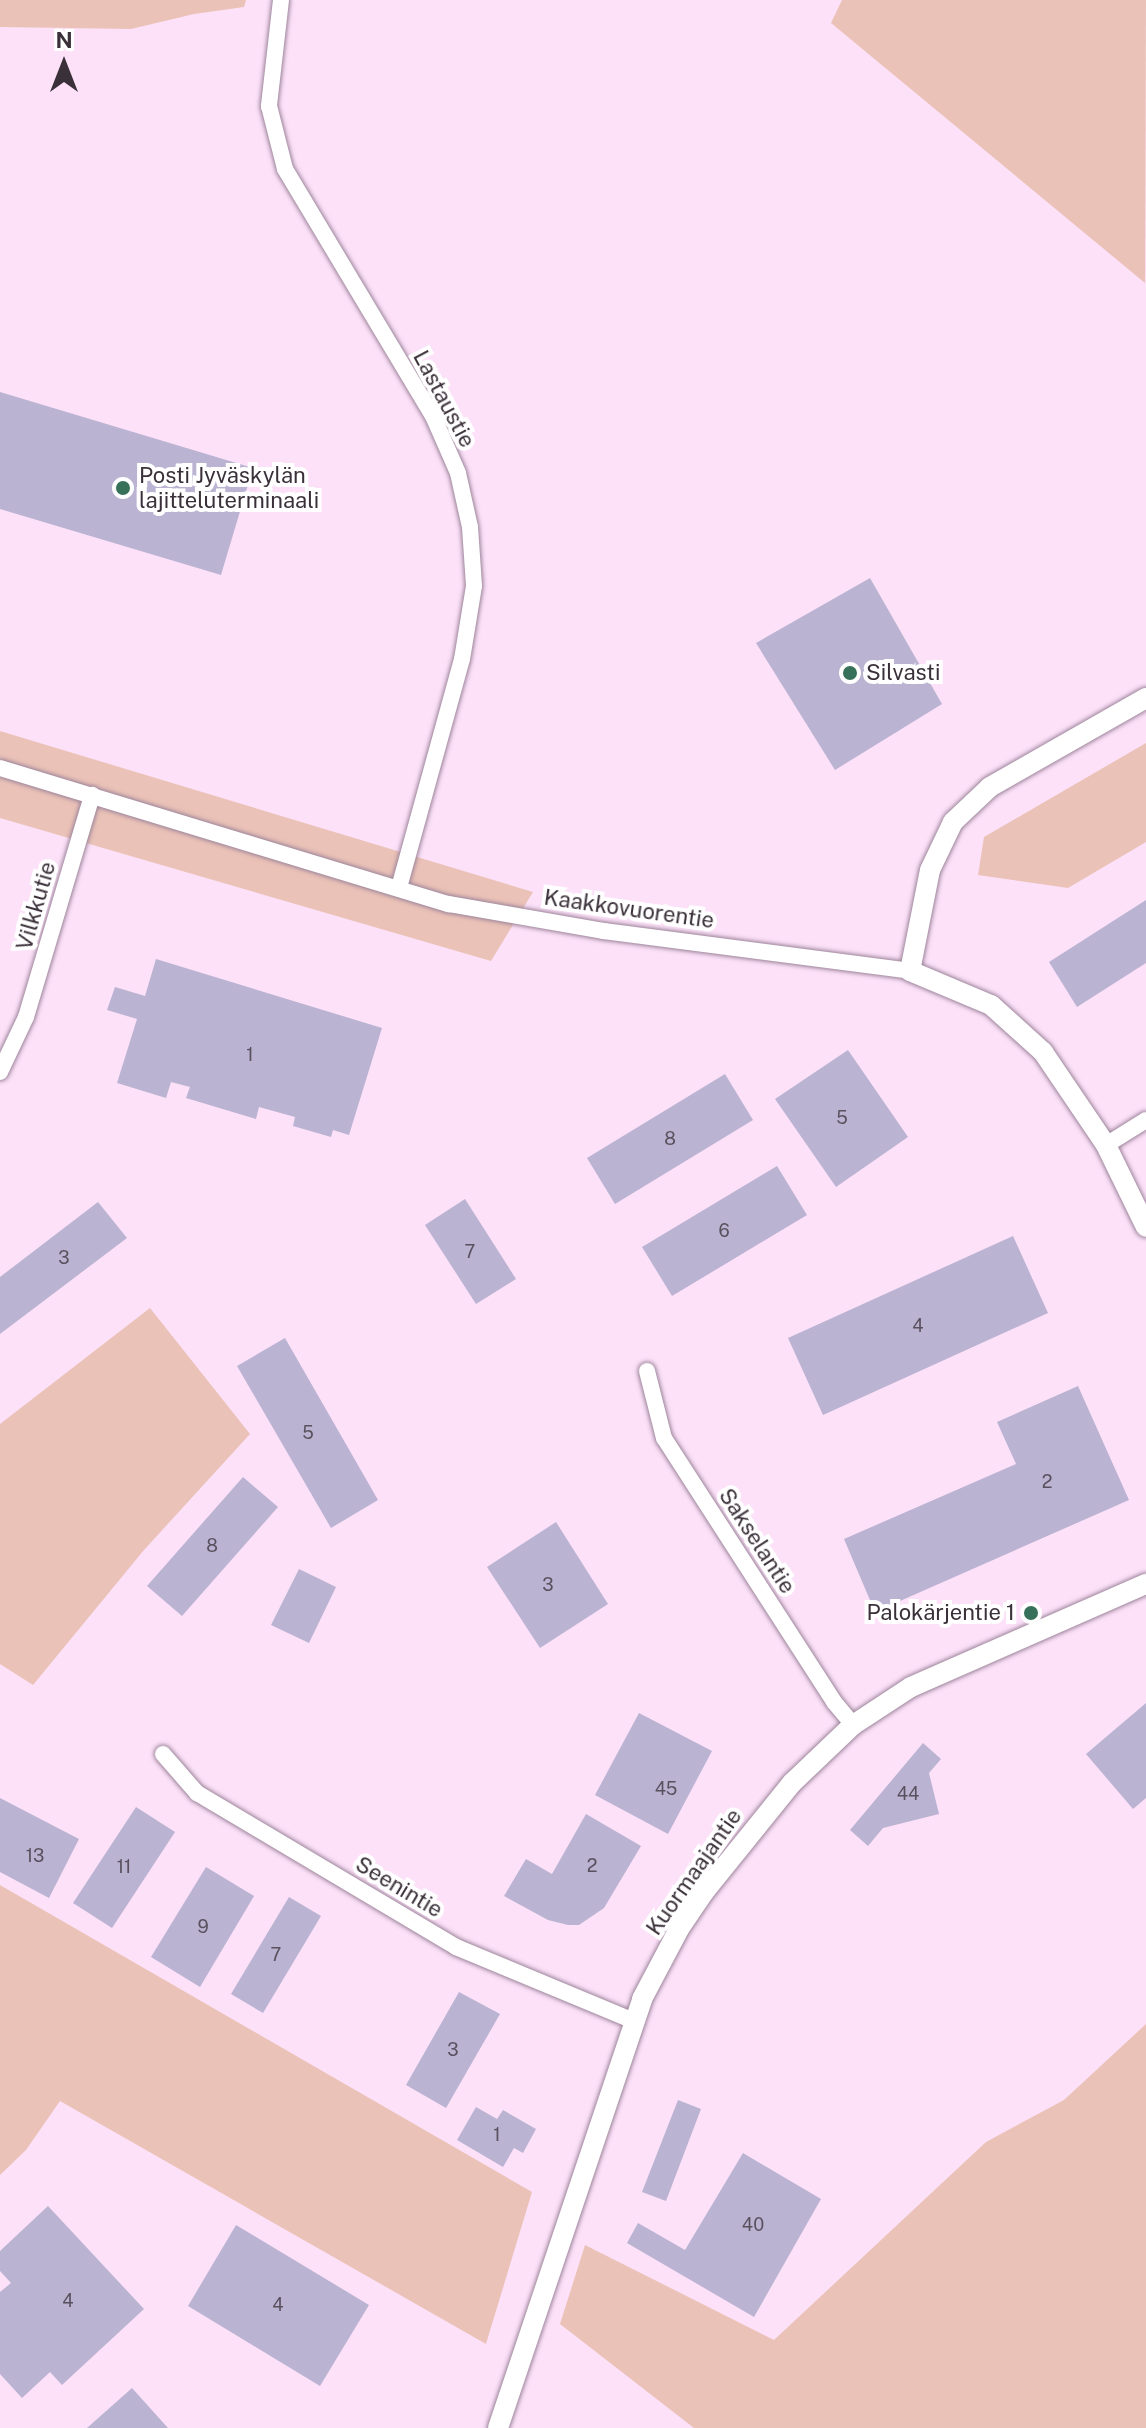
<!DOCTYPE html>
<html>
<head>
<meta charset="utf-8">
<style>
  body { margin:0 }
  #map { position:relative; width:1146px; height:2428px; overflow:hidden; background:#fce1f9; font-family:"Public Sans",sans-serif }
  div>[style] { position:absolute }
  [style*='--x'] { left:calc(var(--x)*1px); top:calc(var(--y)*1px); width:calc(var(--w)*1px); rotate:calc(var(--a)*1deg) }
  .green>* { inset:0; background:#ebc2b7 }
  .building>* { inset:0; background:#bbb3d2 }
  .roads { filter:drop-shadow(0 0 2px #9d859b) drop-shadow(0 0 2px #9d859b) }
  .minor>* { height:16px; margin:-8px; padding:0 8px; transform-origin:8px; border-radius:8px; background:#fff }
  .tertiary>* { height:20px; margin:-10px; padding:0 10px; transform-origin:10px; border-radius:10px; background:#fff }
  .dots>* { width:22px; height:22px; translate:-50% -50%; box-sizing:border-box; border:4px solid #fff; border-radius:50% }
  span { translate:-50% -50%; white-space:nowrap; text-align:center; line-height:1.15; -webkit-text-stroke:8px #fff; paint-order:stroke }
  .number-label { font-size:18px; color:#5a515f }
  .number-label span { -webkit-text-stroke-width:0 }
  .street-label { font-size:22px; color:#3a3039 }
  .poi-label { font-size:22px; color:#3a3039 }
  .left { translate:0 -50%; text-align:left }
  .right { translate:-100% -50%; text-align:right }
  .north { position:absolute; left:24px; top:24px; width:80px; height:80px; -webkit-text-stroke:6px #fff; paint-order:stroke; rotate:0deg; font-size:22px; font-weight:700; line-height:32px; text-align:center; color:#3a3039 }
  .north::after { content:''; display:block; margin:auto; width:28px; height:36px; background:#3a3039; clip-path:polygon(50% 0,100% 100%,50% 72%,0 100%) }
</style>
</head>
<body>
<div id="map">
  <div class="green">
    <i style="clip-path:polygon(0 0,246px 0,244px 7px,194px 14px,131px 29px,0 27px)"></i>
    <i style="clip-path:polygon(842px 0,1146px 0,1145px 283px,831px 23px)"></i>
    <i style="clip-path:polygon(0 731px,533px 892px,491px 961px,0 818px)"></i>
    <i style="clip-path:polygon(1146px 743px,1146px 842px,1068px 888px,978px 875px,984px 837px)"></i>
    <i style="clip-path:polygon(150px 1308px,250px 1434px,144px 1550px,33px 1685px,0 1664px,0 1424px)"></i>
    <i style="clip-path:polygon(0 1885px,532px 2192px,486px 2344px,60px 2101px,26px 2150px,0 2175px)"></i>
    <i style="clip-path:polygon(1146px 2024px,1146px 2428px,694px 2428px,560px 2324px,585px 2245px,774px 2340px,986px 2142px,1064px 2100px)"></i>
  </div>
  <div class="building">
    <i style="clip-path:polygon(0 392px,253px 468px,221px 575px,0 509px)"></i>
    <i style="clip-path:polygon(870px 578px,942px 704px,835px 770px,756px 643px)"></i>
    <i style="clip-path:polygon(1146px 900px,1146px 963px,1077px 1007px,1049px 962px)"></i>
    <i style="clip-path:polygon(156px 959px,382px 1028px,349px 1135px,333px 1130px,331px 1137px,293px 1126px,295px 1117px,259px 1107px,256px 1119px,186px 1098px,190px 1087px,171px 1082px,166px 1098px,117px 1083px,137px 1019px,107px 1010px,115px 987px,145px 996px)"></i>
    <i style="clip-path:polygon(848px 1050px,908px 1137px,836px 1187px,775px 1099px)"></i>
    <i style="clip-path:polygon(725px 1074px,753px 1120px,615px 1204px,587px 1158px)"></i>
    <i style="clip-path:polygon(777px 1166px,807px 1215px,672px 1296px,642px 1247px)"></i>
    <i style="clip-path:polygon(465px 1199px,516px 1279px,476px 1304px,425px 1225px)"></i>
    <i style="clip-path:polygon(98px 1202px,127px 1238px,0 1334px,0 1277px)"></i>
    <i style="clip-path:polygon(1013px 1236px,1048px 1313px,823px 1415px,788px 1338px)"></i>
    <i style="clip-path:polygon(285px 1338px,378px 1500px,331px 1528px,237px 1366px)"></i>
    <i style="clip-path:polygon(1078px 1386px,1129px 1500px,875px 1612px,844px 1539px,1016px 1464px,997px 1422px)"></i>
    <i style="clip-path:polygon(243px 1477px,278px 1507px,182px 1616px,147px 1586px)"></i>
    <i style="clip-path:polygon(556px 1522px,608px 1604px,540px 1648px,487px 1567px)"></i>
    <i style="clip-path:polygon(299px 1569px,336px 1587px,309px 1643px,271px 1625px)"></i>
    <i style="clip-path:polygon(1146px 1703px,1146px 1798px,1133px 1809px,1086px 1754px)"></i>
    <i style="clip-path:polygon(639px 1713px,712px 1751px,668px 1834px,595px 1795px)"></i>
    <i style="clip-path:polygon(923px 1743px,941px 1759px,929px 1773px,939px 1814px,883px 1828px,868px 1846px,850px 1830px)"></i>
    <i style="clip-path:polygon(0 1798px,79px 1839px,49px 1898px,0 1872px)"></i>
    <i style="clip-path:polygon(136px 1807px,175px 1832px,112px 1928px,73px 1903px)"></i>
    <i style="clip-path:polygon(586px 1814px,641px 1846px,604px 1908px,579px 1925px,568px 1925px,548px 1920px,504px 1896px,526px 1859px,552px 1874px)"></i>
    <i style="clip-path:polygon(206px 1867px,254px 1896px,200px 1987px,151px 1957px)"></i>
    <i style="clip-path:polygon(289px 1897px,321px 1916px,263px 2013px,231px 1994px)"></i>
    <i style="clip-path:polygon(459px 1992px,500px 2014px,446px 2108px,406px 2085px)"></i>
    <i style="clip-path:polygon(678px 2100px,701px 2109px,666px 2201px,642px 2192px)"></i>
    <i style="clip-path:polygon(476px 2107px,497px 2119px,503px 2110px,536px 2129px,523px 2153px,514px 2148px,503px 2167px,457px 2140px)"></i>
    <i style="clip-path:polygon(743px 2153px,821px 2199px,754px 2317px,627px 2243px,638px 2223px,685px 2250px)"></i>
    <i style="clip-path:polygon(48px 2206px,144px 2309px,62px 2385px,50px 2372px,22px 2398px,0 2374px,0 2292px,11px 2283px,0 2271px,0 2251px)"></i>
    <i style="clip-path:polygon(236px 2225px,369px 2305px,320px 2386px,188px 2306px)"></i>
    <i style="clip-path:polygon(132px 2388px,168px 2428px,87px 2428px)"></i>
  </div>
  <div class="roads">
    <div class="minor">
      <i style="--x:281;--y:0;--w:107;--a:96.5"></i>
      <i style="--x:269;--y:106;--w:65;--a:75.7"></i>
      <i style="--x:285;--y:169;--w:288;--a:59.1"></i>
      <i style="--x:433;--y:416;--w:62;--a:66.3"></i>
      <i style="--x:458;--y:473;--w:55;--a:77.5"></i>
      <i style="--x:470;--y:527;--w:59;--a:86.1"></i>
      <i style="--x:474;--y:586;--w:74;--a:99.3"></i>
      <i style="--x:462;--y:659;--w:238;--a:105.4"></i>
      <i style="--x:0;--y:768;--w:469;--a:16.9"></i>
      <i style="--x:449;--y:904;--w:157;--a:9.9"></i>
      <i style="--x:604;--y:931;--w:309;--a:7.4"></i>
      <i style="--x:0;--y:1072;--w:61;--a:-64.7"></i>
      <i style="--x:26;--y:1017;--w:232;--a:-73.4"></i>
      <i style="--x:1106;--y:1145;--w:47;--a:-32"></i>
      <i style="--x:647;--y:1371;--w:69;--a:75.8"></i>
      <i style="--x:664;--y:1438;--w:314;--a:57.2"></i>
      <i style="--x:834;--y:1702;--w:30;--a:50"></i>
      <i style="--x:163;--y:1754;--w:52;--a:48.9"></i>
      <i style="--x:197;--y:1793;--w:301;--a:30.7"></i>
      <i style="--x:456;--y:1947;--w:193;--a:22.6"></i>
    </div>
    <div class="tertiary">
      <i style="--x:1146;--y:698;--w:180;--a:150.3"></i>
      <i style="--x:990;--y:787;--w:51;--a:136.6"></i>
      <i style="--x:953;--y:822;--w:53;--a:115.6"></i>
      <i style="--x:930;--y:870;--w:103;--a:101.2"></i>
      <i style="--x:910;--y:971;--w:88;--a:22.8"></i>
      <i style="--x:991;--y:1005;--w:70;--a:42.1"></i>
      <i style="--x:1043;--y:1052;--w:112;--a:55.9"></i>
      <i style="--x:1106;--y:1145;--w:91;--a:64"></i>
      <i style="--x:498;--y:2428;--w:453;--a:-71.4"></i>
      <i style="--x:642;--y:1999;--w:79;--a:-62.1"></i>
      <i style="--x:679;--y:1929;--w:45;--a:-56"></i>
      <i style="--x:704;--y:1892;--w:140;--a:-51.1"></i>
      <i style="--x:792;--y:1783;--w:84;--a:-43.6"></i>
      <i style="--x:853;--y:1725;--w:69;--a:-33.2"></i>
      <i style="--x:911;--y:1687;--w:257;--a:-23.7"></i>
    </div>
  </div>
  <div class="dots">
    <i style="left:123px;top:488px;background:#37715a"></i>
    <i style="left:850px;top:673px;background:#37715a"></i>
    <i style="left:1031px;top:1613px;background:#37715a"></i>
  </div>
  <div class="number-label">
    <span style="left:250px;top:1055px">1</span>
    <span style="left:842px;top:1118px">5</span>
    <span style="left:670px;top:1139px">8</span>
    <span style="left:724px;top:1231px">6</span>
    <span style="left:470px;top:1252px">7</span>
    <span style="left:64px;top:1258px">3</span>
    <span style="left:918px;top:1326px">4</span>
    <span style="left:308px;top:1433px">5</span>
    <span style="left:1047px;top:1482px">2</span>
    <span style="left:212px;top:1546px">8</span>
    <span style="left:548px;top:1585px">3</span>
    <span style="left:666px;top:1789px">45</span>
    <span style="left:908px;top:1794px">44</span>
    <span style="left:35px;top:1856px">13</span>
    <span style="left:592px;top:1866px">2</span>
    <span style="left:124px;top:1867px">11</span>
    <span style="left:203px;top:1927px">9</span>
    <span style="left:276px;top:1955px">7</span>
    <span style="left:453px;top:2050px">3</span>
    <span style="left:497px;top:2135px">1</span>
    <span style="left:753px;top:2225px">40</span>
    <span style="left:68px;top:2301px">4</span>
    <span style="left:278px;top:2305px">4</span>
  </div>
  <div class="street-label">
    <span style="left:444px;top:399px;rotate:62deg">Lastaustie</span>
    <span style="left:36px;top:906px;rotate:-74deg">Vilkkutie</span>
    <span style="left:629px;top:909px;rotate:8deg">Kaakkovuorentie</span>
    <span style="left:757px;top:1541px;rotate:57deg">Sakselantie</span>
    <span style="left:694px;top:1872px;rotate:-55deg">Kuormaajantie</span>
    <span style="left:399px;top:1887px;rotate:31deg">Seenintie</span>
  </div>
  <div class="poi-label">
    <span class="left" style="left:139px;top:488px">Posti Jyväskylän<br>lajitteluterminaali</span>
    <span class="left" style="left:866px;top:673px">Silvasti</span>
    <span class="right" style="left:1015px;top:1613px">Palokärjentie 1</span>
  </div>
  <div class="north">N</div>
</div>
</body>
</html>
